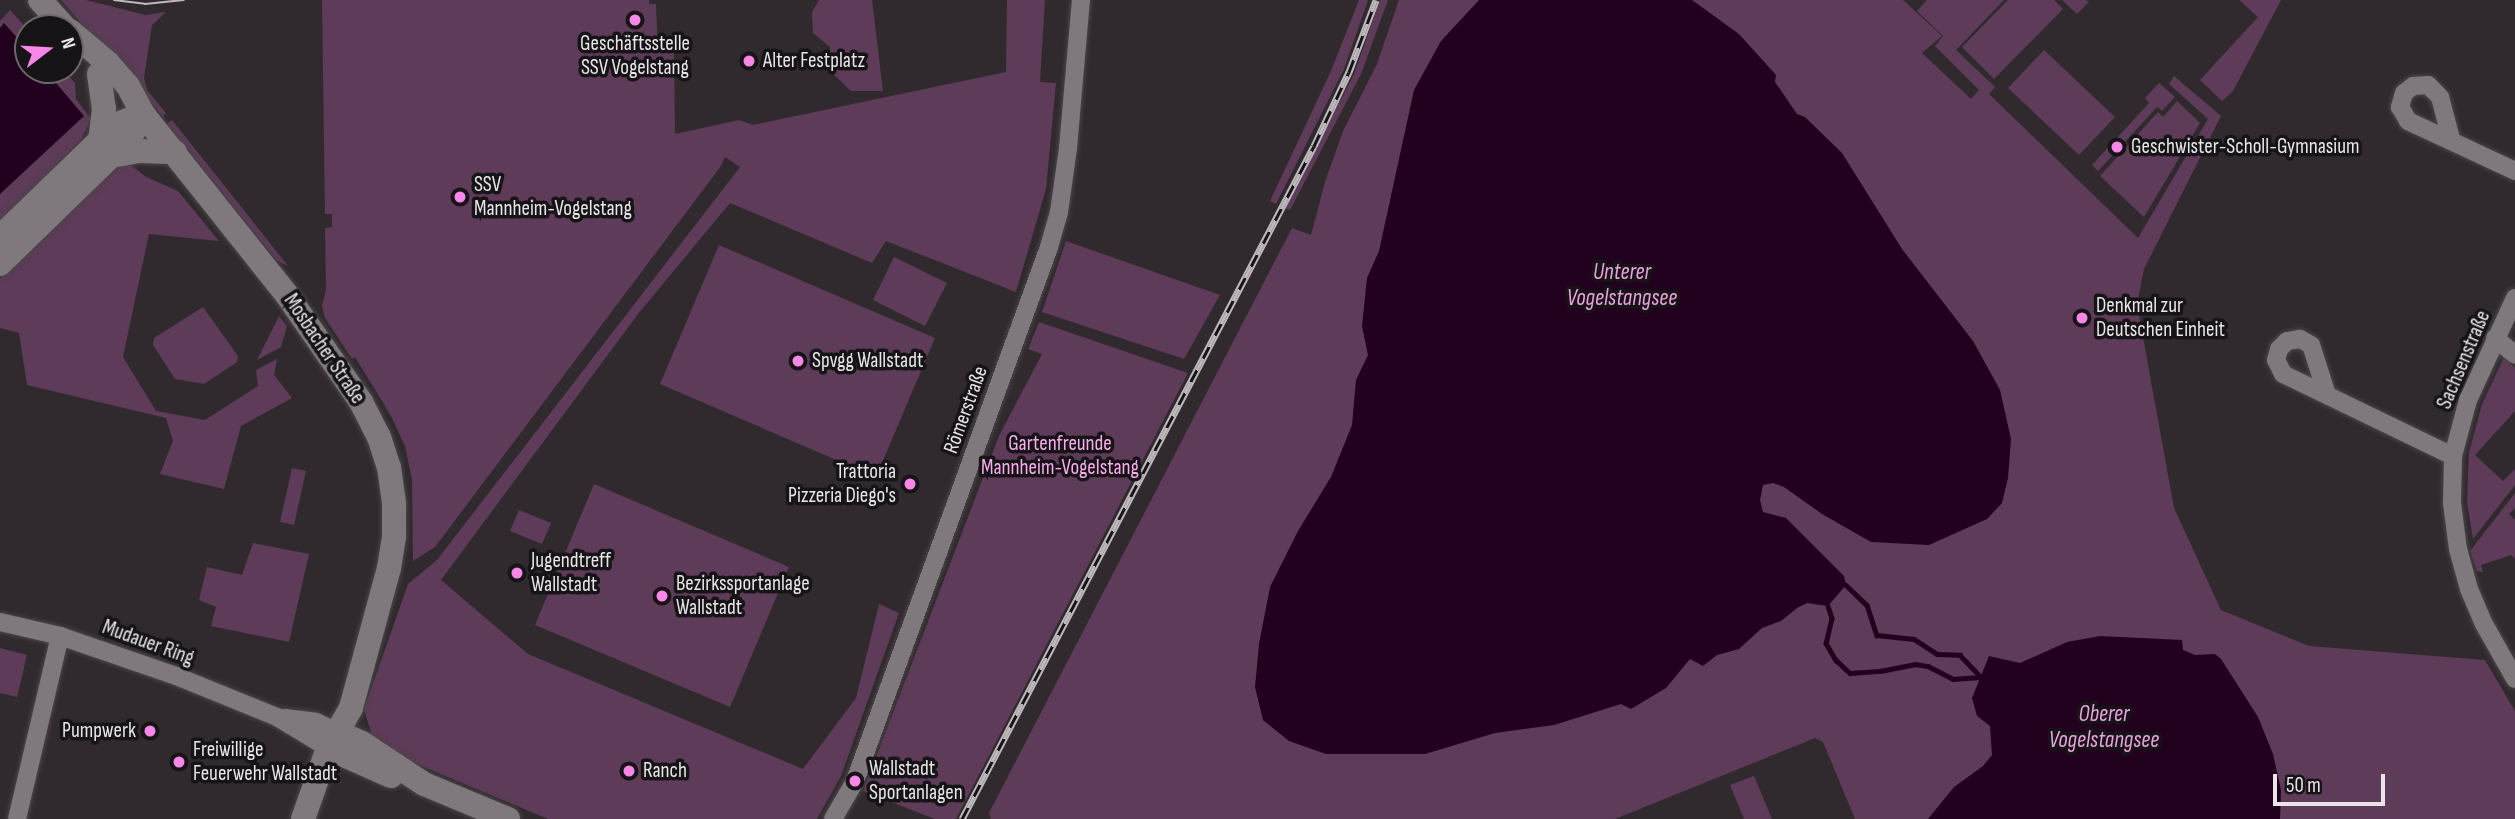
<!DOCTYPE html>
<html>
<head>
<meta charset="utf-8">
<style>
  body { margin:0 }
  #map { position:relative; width:2515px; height:819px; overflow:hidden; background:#302a2e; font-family:"Sofia Sans Condensed",sans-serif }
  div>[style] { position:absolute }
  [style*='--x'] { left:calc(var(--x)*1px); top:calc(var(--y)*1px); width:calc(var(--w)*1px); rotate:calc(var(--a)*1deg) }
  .green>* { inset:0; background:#5e3b58 }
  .water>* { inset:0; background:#22011e }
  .stream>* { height:4.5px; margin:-2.25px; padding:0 2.25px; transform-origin:2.25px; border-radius:2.25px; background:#22011e }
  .roads { filter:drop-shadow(0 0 2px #4a4549) drop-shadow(0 0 2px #4a4549) }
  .street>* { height:18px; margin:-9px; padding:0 9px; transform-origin:9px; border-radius:9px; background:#7f797e }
  .secondary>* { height:24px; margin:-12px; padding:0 12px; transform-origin:12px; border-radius:12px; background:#7f797e }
  .tram>* { height:2px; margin:-1px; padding:0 1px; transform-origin:1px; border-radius:1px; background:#beb9bc }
  .rail>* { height:7px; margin-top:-3.5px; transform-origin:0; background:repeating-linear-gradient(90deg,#161416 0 13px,#beb9bc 0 26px); box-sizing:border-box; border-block:2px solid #beb9bc }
  .dots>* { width:19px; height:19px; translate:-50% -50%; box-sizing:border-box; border:4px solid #161416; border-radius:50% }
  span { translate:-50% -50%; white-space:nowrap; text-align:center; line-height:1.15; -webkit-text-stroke:7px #161416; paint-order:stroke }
  .poi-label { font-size:21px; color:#e9e5e8 }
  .left { translate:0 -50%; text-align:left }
  .right { translate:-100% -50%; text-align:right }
  .street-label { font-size:21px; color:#e9e5e8 }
  .park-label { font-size:21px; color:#fbacee }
  .water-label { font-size:23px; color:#efa0e1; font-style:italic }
  .north { position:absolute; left:14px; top:14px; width:70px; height:70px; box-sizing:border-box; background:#161416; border:2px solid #6a686a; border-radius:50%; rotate:73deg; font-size:19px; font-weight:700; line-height:28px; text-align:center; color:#e9e5e8 }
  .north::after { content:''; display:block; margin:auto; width:24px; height:32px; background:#f987e8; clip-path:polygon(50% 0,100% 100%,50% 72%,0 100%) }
  .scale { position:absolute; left:2273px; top:774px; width:112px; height:32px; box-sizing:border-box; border:4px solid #e9e5e8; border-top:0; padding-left:9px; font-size:21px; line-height:24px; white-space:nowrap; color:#e9e5e8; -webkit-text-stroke:5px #161416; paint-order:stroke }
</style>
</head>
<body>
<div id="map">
  <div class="green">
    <i style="clip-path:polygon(61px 0,86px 0,145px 15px,166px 12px,152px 25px,144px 78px,147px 90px,166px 113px,163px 117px)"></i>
    <i style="clip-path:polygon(322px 0,649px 0,649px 4px,656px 4px,658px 53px,674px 52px,675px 134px,739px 120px,753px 125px,1006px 72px,1007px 0,1045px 0,1040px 82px,1056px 83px,1046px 189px,1016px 292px,886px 241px,872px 263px,730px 203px,638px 314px,441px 580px,528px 654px,803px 769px,856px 698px,879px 604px,899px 613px,841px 776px,817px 819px,548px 819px,393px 754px,372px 736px,364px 709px,408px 584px,437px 560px,740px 167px,725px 157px,721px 166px,435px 547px,413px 561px,412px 480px,405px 446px,391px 416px,355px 357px,352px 359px,325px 318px,322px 306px,326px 290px,325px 228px,332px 227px,332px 214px,325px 214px)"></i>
    <i style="clip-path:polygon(819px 0,872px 0,883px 91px,851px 91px,831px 72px,830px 47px,813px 33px,812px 12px)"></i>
    <i style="clip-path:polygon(1359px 0,1368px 0,1344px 69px,1276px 204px,1270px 201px,1331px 71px)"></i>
    <i style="clip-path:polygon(1380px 0,1388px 0,1361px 74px,1290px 210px,1285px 208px,1354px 74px)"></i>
    <i style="clip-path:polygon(1399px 0,1903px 0,1942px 36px,1922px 53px,1971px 99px,1979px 90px,1935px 46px,1943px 36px,1917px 11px,1927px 0,2004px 0,1956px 50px,1995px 87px,1989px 94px,2138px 238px,2208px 119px,2169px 84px,2174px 76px,2221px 116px,2144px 269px,2137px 304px,2174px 508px,2221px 610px,2309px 646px,2485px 660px,2515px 711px,2515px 819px,1855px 819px,1823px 742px,1815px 738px,1615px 819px,991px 819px,989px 813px,1292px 228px,1311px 235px,1325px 182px,1343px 131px,1377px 64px)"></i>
    <i style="clip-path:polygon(2008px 0,2054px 0,2063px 9px,1994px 79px,1962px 47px)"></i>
    <i style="clip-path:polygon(2062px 0,2086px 0,2089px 2px,2077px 14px)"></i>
    <i style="clip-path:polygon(2239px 0,2281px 0,2233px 91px,2222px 101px,2200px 80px,2258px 17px)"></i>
    <i style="clip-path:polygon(10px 10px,28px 30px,28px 70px,63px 70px,75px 83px,76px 99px,91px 119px,81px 140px,0 222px,0 21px)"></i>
    <i style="clip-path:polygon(2044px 50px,2115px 117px,2079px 155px,2008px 88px)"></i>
    <i style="clip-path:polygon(2159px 83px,2175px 97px,2162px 111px,2157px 107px,2098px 171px,2092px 165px,2149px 103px,2145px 98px)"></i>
    <i style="clip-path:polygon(2177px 101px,2200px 123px,2144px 217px,2100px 176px,2158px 112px,2163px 117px)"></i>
    <i style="clip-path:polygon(172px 120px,243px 209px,288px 266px,276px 260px,167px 124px)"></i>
    <i style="clip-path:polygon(126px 161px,146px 177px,178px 191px,219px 241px,149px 234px,123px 357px,156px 411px,205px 420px,258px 386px,256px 370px,277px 359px,274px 375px,292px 398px,241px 426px,224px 489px,160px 474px,173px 441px,166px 418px,27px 385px,19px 333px,0 328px,0 278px,97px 182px)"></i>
    <i style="clip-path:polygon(1066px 241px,1220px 295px,1184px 359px,1042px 312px)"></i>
    <i style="clip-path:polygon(719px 245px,935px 338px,876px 477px,660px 384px)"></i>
    <i style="clip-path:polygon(894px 257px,947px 283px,925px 326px,873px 300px)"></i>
    <i style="clip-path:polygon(203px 307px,238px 356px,237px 362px,204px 384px,175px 379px,153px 345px,154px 338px)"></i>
    <i style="clip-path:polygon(279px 316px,287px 326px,281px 347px,257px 360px)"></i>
    <i style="clip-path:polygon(1039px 322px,1188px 373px,956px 819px,935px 819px,863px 791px,999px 436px,1042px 354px,1028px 349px)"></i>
    <i style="clip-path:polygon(2504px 357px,2515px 368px,2515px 411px,2475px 455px,2503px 481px,2515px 469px,2515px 485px,2473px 539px,2467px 502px,2469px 452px,2482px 404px)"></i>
    <i style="clip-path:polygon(292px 468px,306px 471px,294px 525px,280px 522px)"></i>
    <i style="clip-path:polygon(594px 484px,789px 567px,730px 707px,535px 625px)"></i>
    <i style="clip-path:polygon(2515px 493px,2515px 508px,2509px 514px,2515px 520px,2515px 559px,2511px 555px,2481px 565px,2483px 572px,2477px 571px,2470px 551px)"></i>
    <i style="clip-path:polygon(519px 510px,551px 523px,542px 544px,510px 531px)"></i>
    <i style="clip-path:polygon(253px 543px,309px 554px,289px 642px,211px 626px,216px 607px,199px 600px,207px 567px,242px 575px)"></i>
    <i style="clip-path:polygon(0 648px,27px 655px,17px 697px,0 693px)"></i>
    <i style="clip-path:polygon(1754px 776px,1772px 819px,1744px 819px,1730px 785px)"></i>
  </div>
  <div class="water">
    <i style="clip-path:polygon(1479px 0,1692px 0,1739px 34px,1776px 75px,1775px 82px,1797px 114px,1805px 117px,1842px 153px,1902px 249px,1973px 341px,2000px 390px,2011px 439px,2008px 478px,2002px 503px,1987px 519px,1929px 545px,1871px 542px,1822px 514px,1784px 487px,1773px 483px,1763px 485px,1760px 500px,1763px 512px,1786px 518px,1844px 576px,1846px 585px,1828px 606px,1807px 603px,1797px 608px,1781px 621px,1762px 628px,1739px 649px,1717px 655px,1703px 666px,1690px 659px,1666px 688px,1631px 709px,1621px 704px,1554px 725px,1495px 733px,1425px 754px,1326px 754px,1289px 741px,1263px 720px,1255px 687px,1259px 644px,1270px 587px,1298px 531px,1331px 477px,1352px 425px,1356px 380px,1368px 355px,1362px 326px,1367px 278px,1379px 251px,1414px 90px,1441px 41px)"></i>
    <i style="clip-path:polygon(4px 23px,28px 50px,28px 70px,45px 70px,84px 116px,0 194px,0 28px)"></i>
    <i style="clip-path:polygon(2100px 636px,2182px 640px,2183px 650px,2195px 655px,2215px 654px,2221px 659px,2258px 717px,2273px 754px,2281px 790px,2280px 819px,1928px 819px,1954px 787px,1983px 766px,1992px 755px,1990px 726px,1977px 716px,1972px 698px,1989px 656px,2020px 663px,2067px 642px)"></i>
  </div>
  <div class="stream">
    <i style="--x:1846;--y:585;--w:29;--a:44"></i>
    <i style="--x:1867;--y:605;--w:32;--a:72"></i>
    <i style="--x:1877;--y:635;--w:37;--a:6"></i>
    <i style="--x:1914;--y:639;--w:27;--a:33"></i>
    <i style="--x:1937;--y:654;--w:23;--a:2"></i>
    <i style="--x:1960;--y:655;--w:29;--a:46"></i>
    <i style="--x:1828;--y:606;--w:13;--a:72"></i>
    <i style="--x:1832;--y:618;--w:26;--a:103"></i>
    <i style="--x:1826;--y:643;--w:20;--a:60"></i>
    <i style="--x:1836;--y:660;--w:19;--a:43"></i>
    <i style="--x:1850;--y:673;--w:30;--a:-4"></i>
    <i style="--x:1880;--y:671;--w:36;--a:-11"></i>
    <i style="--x:1915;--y:664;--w:13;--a:9"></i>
    <i style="--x:1928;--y:666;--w:28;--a:27"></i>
    <i style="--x:1953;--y:679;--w:27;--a:-4"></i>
  </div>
  <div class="roads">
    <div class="street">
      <i style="--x:2451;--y:139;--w:43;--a:-104.7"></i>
      <i style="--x:2440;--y:97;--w:17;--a:-135"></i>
      <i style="--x:2428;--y:85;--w:15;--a:176"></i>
      <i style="--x:2413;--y:86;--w:11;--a:142"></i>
      <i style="--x:2404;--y:93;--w:15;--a:106"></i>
      <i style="--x:2400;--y:107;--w:16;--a:60"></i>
      <i style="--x:2408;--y:121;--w:118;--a:25"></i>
      <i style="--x:2515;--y:298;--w:112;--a:114.7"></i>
      <i style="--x:2468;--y:400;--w:58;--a:105"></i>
      <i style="--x:2453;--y:456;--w:47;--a:91.2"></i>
      <i style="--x:2452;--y:503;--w:46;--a:82.6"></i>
      <i style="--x:2458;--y:549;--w:41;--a:74.6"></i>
      <i style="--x:2469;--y:589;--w:38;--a:67"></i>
      <i style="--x:2484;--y:624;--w:63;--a:60.6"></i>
      <i style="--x:2495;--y:338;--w:26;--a:40"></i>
      <i style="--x:2327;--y:395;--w:52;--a:-107.7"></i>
      <i style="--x:2311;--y:345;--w:13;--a:-151"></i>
      <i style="--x:2300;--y:339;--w:13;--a:171"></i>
      <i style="--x:2287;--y:341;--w:11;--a:135"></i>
      <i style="--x:2279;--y:349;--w:11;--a:105"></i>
      <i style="--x:2276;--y:360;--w:16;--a:63"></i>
      <i style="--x:2283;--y:374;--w:189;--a:25.8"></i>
      <i style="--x:0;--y:622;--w:62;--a:13.1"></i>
      <i style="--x:60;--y:636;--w:123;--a:19"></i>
      <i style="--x:176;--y:676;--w:109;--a:22.1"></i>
      <i style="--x:277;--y:717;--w:60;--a:31.3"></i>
      <i style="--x:285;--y:718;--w:31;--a:7"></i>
      <i style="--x:316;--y:722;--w:21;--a:25"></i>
      <i style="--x:17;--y:819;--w:188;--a:-76.8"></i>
      <i style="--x:833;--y:819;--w:44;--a:-59.9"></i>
      <i style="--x:855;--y:781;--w:568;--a:-70.03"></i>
      <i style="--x:1049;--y:247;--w:36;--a:-74"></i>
      <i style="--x:1059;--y:212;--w:65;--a:-82"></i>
      <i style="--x:1068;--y:148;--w:149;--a:-85"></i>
    </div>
    <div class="secondary">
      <i style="--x:40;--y:0;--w:38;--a:48"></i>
      <i style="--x:70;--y:31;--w:50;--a:40.1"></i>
      <i style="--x:108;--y:63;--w:30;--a:49"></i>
      <i style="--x:128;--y:86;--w:32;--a:62"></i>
      <i style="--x:143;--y:114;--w:231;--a:51.5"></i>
      <i style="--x:287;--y:295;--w:130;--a:55.3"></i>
      <i style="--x:361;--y:402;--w:39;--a:63"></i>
      <i style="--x:379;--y:437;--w:32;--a:72"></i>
      <i style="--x:389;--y:467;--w:37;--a:82"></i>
      <i style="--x:394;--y:504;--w:33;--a:90"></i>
      <i style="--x:394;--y:537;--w:31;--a:99"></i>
      <i style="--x:389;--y:568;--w:145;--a:105.2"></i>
      <i style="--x:351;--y:708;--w:46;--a:119.9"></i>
      <i style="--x:328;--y:748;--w:75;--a:109.4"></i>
      <i style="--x:99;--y:74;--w:35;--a:82"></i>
      <i style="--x:104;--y:109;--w:31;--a:97"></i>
      <i style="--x:111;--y:156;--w:29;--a:-10"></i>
      <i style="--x:140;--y:151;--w:35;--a:2"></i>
      <i style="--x:0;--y:237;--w:139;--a:-44.1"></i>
      <i style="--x:100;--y:140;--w:29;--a:-38"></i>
      <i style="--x:123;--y:122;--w:16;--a:-22"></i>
      <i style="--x:0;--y:264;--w:155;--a:-44.2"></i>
      <i style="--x:111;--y:156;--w:30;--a:-46"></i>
      <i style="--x:132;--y:134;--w:23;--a:-61"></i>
      <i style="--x:335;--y:731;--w:30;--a:24"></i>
      <i style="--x:362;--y:743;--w:74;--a:33.5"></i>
      <i style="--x:424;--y:784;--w:91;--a:22.6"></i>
      <i style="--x:328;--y:748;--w:69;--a:24"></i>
    </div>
  </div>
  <div class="tram">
    <i style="--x:114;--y:0;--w:31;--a:7"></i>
    <i style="--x:145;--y:4;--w:39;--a:-6"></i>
  </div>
  <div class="rail">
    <i style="--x:962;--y:819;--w:759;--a:-62.39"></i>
    <i style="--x:1314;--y:146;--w:82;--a:-64.7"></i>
    <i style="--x:1349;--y:72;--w:77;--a:-69.4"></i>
  </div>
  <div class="dots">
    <i style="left:635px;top:20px;background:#f987e8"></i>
    <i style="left:749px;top:61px;background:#f987e8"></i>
    <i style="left:2117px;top:147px;background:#f987e8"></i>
    <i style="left:460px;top:197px;background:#f987e8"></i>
    <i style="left:2082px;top:318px;background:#f987e8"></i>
    <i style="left:798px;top:361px;background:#f987e8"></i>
    <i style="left:910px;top:484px;background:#f987e8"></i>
    <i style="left:517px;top:573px;background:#f987e8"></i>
    <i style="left:662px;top:596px;background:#f987e8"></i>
    <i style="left:150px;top:731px;background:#f987e8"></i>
    <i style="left:179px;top:762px;background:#f987e8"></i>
    <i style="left:629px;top:771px;background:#f987e8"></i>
    <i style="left:855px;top:781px;background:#f987e8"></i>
  </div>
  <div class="poi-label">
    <span style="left:635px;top:56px">Geschäftsstelle<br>SSV Vogelstang</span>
    <span class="left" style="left:763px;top:61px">Alter Festplatz</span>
    <span class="left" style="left:2131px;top:147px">Geschwister-Scholl-Gymnasium</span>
    <span class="left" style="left:474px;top:197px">SSV<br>Mannheim-Vogelstang</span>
    <span class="left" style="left:2096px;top:318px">Denkmal zur<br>Deutschen Einheit</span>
    <span class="left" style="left:812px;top:361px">Spvgg Wallstadt</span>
    <span class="right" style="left:896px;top:484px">Trattoria<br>Pizzeria Diego's</span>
    <span class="left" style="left:531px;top:573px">Jugendtreff<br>Wallstadt</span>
    <span class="left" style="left:676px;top:596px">Bezirkssportanlage<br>Wallstadt</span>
    <span class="right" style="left:136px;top:731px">Pumpwerk</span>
    <span class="left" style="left:193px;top:762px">Freiwillige<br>Feuerwehr Wallstadt</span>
    <span class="left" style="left:869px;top:781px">Wallstadt<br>Sportanlagen</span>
    <span class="left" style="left:643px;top:771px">Ranch</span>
  </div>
  <div class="street-label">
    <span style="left:324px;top:349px;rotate:56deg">Mosbacher Straße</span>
    <span style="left:2464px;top:360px;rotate:-67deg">Sachsenstraße</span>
    <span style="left:966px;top:410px;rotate:-70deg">Römerstraße</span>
    <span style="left:148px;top:643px;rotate:20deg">Mudauer Ring</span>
  </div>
  <div class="park-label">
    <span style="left:1060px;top:456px">Gartenfreunde<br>Mannheim-Vogelstang</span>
  </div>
  <div class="water-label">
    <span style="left:1622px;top:285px">Unterer<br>Vogelstangsee</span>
    <span style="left:2104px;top:727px">Oberer<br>Vogelstangsee</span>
  </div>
  <div class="north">N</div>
  <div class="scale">50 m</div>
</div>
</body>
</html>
